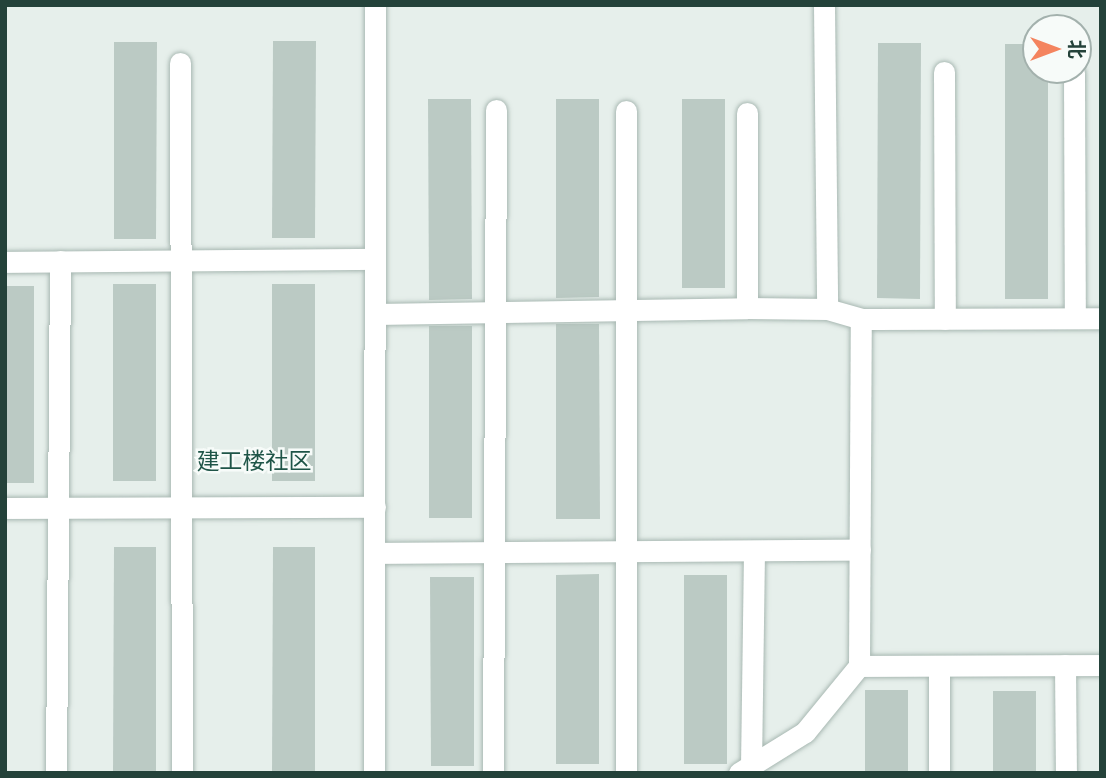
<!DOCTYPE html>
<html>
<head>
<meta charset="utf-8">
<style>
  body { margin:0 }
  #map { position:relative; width:1106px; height:778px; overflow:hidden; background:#e6efeb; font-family:Roboto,"Noto Sans SC",sans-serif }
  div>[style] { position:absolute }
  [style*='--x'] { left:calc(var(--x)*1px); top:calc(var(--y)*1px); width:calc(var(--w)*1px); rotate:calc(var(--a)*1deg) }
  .building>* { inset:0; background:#bbcac4 }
  .roads { filter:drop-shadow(0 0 2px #a8b8b2) drop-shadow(0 0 2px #a8b8b2) }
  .minor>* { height:21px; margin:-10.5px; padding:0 10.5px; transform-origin:10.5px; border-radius:10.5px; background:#fff }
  span { translate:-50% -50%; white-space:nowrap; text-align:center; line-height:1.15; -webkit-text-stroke:5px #f7fbf9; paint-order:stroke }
  .quarter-label { font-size:23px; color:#1f5548 }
  .frame { position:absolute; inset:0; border:7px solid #24423a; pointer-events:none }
  .north { position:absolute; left:1022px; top:14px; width:70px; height:70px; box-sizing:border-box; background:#f7fbf9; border:2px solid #a3b1ad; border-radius:50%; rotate:90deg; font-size:19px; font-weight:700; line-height:28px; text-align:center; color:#24423a }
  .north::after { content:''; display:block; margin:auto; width:24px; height:32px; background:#f4845f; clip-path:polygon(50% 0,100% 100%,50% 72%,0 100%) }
</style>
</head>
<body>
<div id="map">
  <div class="building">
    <i style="clip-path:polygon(273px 41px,316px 41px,315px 238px,272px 238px)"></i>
    <i style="clip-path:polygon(114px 42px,157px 42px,156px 239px,114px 239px)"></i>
    <i style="clip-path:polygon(878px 43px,921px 43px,920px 299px,877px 298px)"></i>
    <i style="clip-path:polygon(1005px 44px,1036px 44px,1036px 70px,1048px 70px,1048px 299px,1005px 299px)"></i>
    <i style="clip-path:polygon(428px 99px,471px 99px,472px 299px,429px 300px)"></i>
    <i style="clip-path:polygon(556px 99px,599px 99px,599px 297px,556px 298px)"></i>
    <i style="clip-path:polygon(682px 99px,725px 99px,725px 288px,682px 288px)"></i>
    <i style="clip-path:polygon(113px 284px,156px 284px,156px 481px,113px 481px)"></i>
    <i style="clip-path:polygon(272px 284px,315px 284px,315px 481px,272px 481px)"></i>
    <i style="clip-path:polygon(5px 286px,34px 286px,34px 483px,5px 483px)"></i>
    <i style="clip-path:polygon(556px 324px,599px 324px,600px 519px,556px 519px)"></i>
    <i style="clip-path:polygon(429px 326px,472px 326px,472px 518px,429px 518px)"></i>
    <i style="clip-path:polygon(114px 547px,156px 547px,156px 773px,113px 773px)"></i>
    <i style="clip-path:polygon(273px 547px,315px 547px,315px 773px,272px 773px)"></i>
    <i style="clip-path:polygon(599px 574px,599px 764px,556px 764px,556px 575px)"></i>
    <i style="clip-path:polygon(684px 575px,727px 575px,727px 764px,684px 764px)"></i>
    <i style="clip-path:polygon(430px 577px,474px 577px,474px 766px,431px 766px)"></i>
    <i style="clip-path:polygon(865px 690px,908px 690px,908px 773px,865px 773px)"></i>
    <i style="clip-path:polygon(993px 691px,1036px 691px,1036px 773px,993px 773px)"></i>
  </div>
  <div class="roads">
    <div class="minor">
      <i style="--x:824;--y:5;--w:304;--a:89.4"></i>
      <i style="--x:180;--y:63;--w:710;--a:89.84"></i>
      <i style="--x:944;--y:72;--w:247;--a:89.8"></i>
      <i style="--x:1074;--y:73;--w:245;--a:89.8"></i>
      <i style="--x:626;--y:111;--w:662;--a:90"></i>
      <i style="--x:747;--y:113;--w:195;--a:90"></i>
      <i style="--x:5;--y:262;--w:370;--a:-0.5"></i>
      <i style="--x:375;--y:314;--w:372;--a:-0.9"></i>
      <i style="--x:747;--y:308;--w:80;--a:0.7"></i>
      <i style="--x:827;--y:309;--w:35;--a:16"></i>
      <i style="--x:861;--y:319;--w:240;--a:-0.2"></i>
      <i style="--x:5;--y:508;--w:370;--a:-0.2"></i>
      <i style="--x:375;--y:553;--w:485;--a:-0.4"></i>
      <i style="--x:1065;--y:665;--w:108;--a:89.5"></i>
      <i style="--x:859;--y:666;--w:347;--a:-89.7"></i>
      <i style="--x:939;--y:666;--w:107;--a:90"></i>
      <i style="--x:751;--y:766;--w:215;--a:-89.2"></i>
      <i style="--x:56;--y:773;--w:512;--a:-89.55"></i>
      <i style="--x:374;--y:773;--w:768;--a:-89.93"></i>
      <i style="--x:493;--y:773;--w:663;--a:-89.74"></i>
      <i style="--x:739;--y:773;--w:78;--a:-31.8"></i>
      <i style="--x:805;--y:732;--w:85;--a:-50.7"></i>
      <i style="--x:859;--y:666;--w:242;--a:-0.2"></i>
    </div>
  </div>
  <div class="quarter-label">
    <span style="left:254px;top:462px">建工楼社区</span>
  </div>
  <div class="frame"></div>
  <div class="north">北</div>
</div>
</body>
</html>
